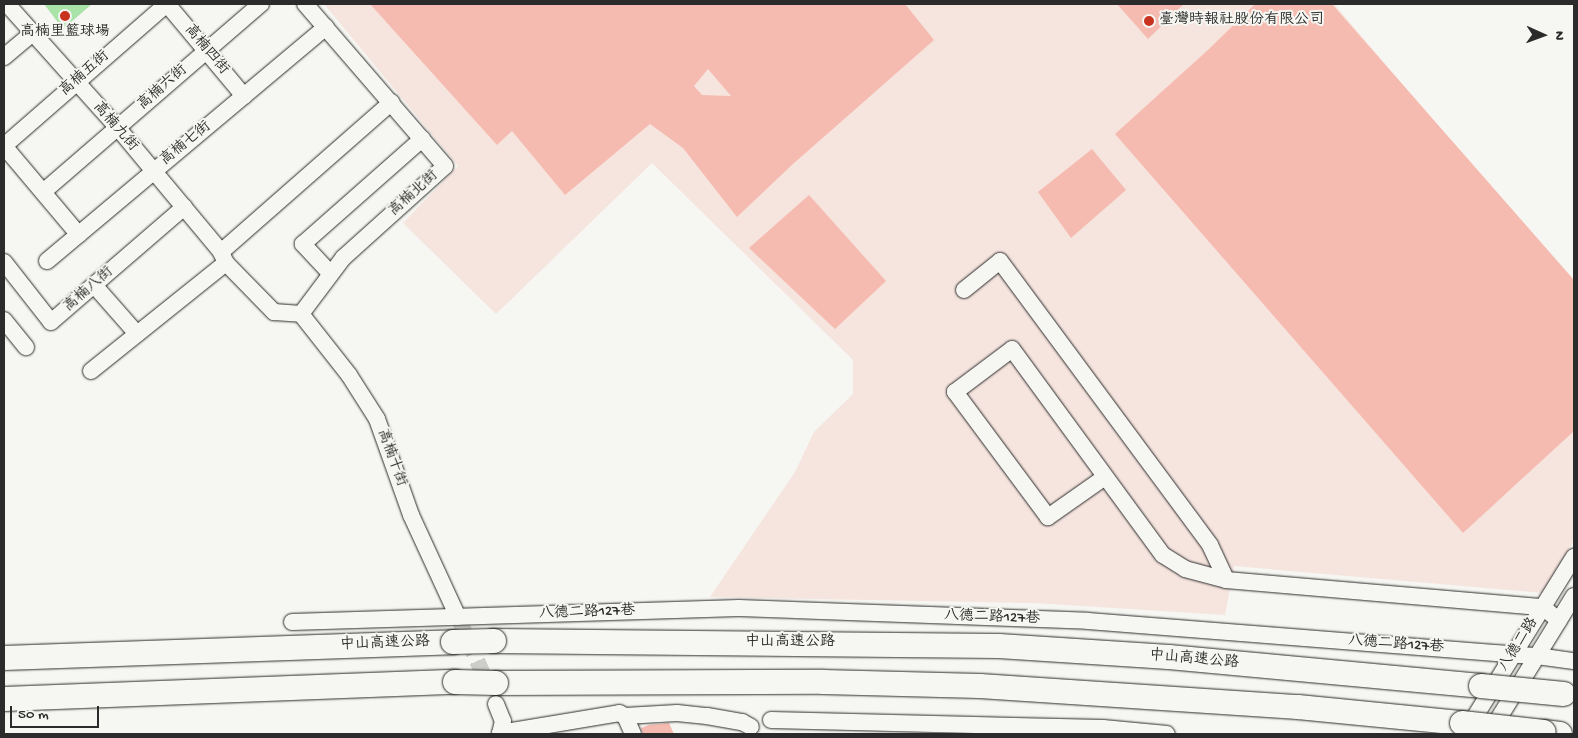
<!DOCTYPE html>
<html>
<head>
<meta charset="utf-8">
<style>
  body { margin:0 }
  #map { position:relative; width:1578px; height:738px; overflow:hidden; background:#f6f6f2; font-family:"Gochi Hand","LXGW WenKai TC",sans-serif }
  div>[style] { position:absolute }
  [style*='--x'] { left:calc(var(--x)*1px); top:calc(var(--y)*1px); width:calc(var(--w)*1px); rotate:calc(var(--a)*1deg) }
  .built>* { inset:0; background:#f6e4de }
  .green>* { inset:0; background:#aae3a7 }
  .building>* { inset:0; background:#f6bbb0 }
  .minor-tunnel>* { height:16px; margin-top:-8px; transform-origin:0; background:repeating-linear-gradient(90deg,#cdcdca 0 16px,transparent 0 24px) }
  .roads { filter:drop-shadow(0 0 1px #2b2b2b) drop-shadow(0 0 1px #2b2b2b) }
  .minor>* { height:16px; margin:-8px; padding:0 8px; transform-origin:8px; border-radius:8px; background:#f6f6f2 }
  .highway>* { height:24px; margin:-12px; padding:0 12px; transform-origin:12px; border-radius:12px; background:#f6f6f2 }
  .bridges { filter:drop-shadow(0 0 1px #2b2b2b) drop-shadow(0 0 1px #2b2b2b) }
  .highway-bridge>* { height:24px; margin:-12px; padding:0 12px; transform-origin:12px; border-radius:12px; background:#f6f6f2 }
  .dots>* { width:14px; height:14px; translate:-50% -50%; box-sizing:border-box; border:2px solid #f6f6f2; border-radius:50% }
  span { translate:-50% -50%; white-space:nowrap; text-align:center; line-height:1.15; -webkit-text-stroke:4px #f6f6f2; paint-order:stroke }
  .poi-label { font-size:15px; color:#2b2b2b }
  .left { translate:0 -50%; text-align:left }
  .street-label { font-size:15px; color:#2b2b2b }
  .frame { position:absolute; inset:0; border:5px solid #2b2b2b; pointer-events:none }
  .north { position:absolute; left:1518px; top:10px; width:50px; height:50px; -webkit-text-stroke:4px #f6f6f2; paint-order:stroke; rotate:92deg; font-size:14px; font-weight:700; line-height:20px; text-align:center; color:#2b2b2b }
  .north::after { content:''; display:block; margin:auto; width:18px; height:22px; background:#2b2b2b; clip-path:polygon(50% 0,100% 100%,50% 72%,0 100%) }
  .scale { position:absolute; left:10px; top:706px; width:89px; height:22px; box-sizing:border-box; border:2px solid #2b2b2b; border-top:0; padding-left:6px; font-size:15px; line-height:18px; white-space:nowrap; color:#2b2b2b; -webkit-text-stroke:4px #f6f6f2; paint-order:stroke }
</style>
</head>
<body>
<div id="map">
  <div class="built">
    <i style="clip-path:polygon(324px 4px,1334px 4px,1574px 285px,1574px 540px,1543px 593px,1234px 566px,1225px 615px,1035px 603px,710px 597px,795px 472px,814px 432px,853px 394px,853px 360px,652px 163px,496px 314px,403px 223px,458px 166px)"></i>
  </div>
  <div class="green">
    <i style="clip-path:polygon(44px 4px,92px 4px,63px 29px)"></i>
  </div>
  <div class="building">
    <i style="clip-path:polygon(evenodd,370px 4px,905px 4px,934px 40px,793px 164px,737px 217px,683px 148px,650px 124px,565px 195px,512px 131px,497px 145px,370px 4px,708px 69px,731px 96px,702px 95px,694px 86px,708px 69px)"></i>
    <i style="clip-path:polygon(1117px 4px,1184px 4px,1148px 39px)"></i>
    <i style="clip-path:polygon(1255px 4px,1332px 4px,1574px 280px,1574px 431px,1463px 533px,1115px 134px,1209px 49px)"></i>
    <i style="clip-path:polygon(1092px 149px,1126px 190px,1071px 238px,1038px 192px)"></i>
    <i style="clip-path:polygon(809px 195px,886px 281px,835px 329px,749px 248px)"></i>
    <i style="clip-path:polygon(669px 723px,674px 734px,643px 734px,641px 728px,649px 725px)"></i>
  </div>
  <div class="minor-tunnel">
    <i style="--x:458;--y:617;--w:80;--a:66.3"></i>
  </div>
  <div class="roads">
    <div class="minor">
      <i style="--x:7;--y:4;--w:165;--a:48.2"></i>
      <i style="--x:117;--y:127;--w:163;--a:50.2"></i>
      <i style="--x:221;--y:252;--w:12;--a:66"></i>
      <i style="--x:226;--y:263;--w:69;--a:45.6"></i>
      <i style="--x:274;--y:312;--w:27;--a:4"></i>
      <i style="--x:167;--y:4;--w:120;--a:50.1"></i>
      <i style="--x:4;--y:57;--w:38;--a:-40"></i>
      <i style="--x:4;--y:146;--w:216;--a:-41.1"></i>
      <i style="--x:4;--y:146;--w:116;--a:49.9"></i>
      <i style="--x:43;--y:192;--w:288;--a:-40.8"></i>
      <i style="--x:221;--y:252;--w:227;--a:-41.3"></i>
      <i style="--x:47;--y:261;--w:364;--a:-40"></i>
      <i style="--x:4;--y:262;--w:76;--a:51.9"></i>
      <i style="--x:51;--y:322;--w:176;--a:-40.8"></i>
      <i style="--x:330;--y:273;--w:40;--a:-133"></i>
      <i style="--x:303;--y:244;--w:159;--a:-41.4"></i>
      <i style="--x:94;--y:285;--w:65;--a:48.7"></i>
      <i style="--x:964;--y:290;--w:46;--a:-38.9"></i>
      <i style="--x:1000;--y:261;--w:353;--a:53.5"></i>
      <i style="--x:1210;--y:545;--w:38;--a:65"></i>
      <i style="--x:301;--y:314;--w:70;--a:-53.1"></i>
      <i style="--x:343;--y:258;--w:137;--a:-42"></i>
      <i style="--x:445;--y:166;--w:214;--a:-130.8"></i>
      <i style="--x:301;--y:314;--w:78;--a:51.8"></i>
      <i style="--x:349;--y:375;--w:52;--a:57.5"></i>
      <i style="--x:377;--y:419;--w:102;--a:70.5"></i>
      <i style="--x:411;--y:515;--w:112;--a:65.3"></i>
      <i style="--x:4;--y:320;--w:35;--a:51"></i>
      <i style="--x:91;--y:371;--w:173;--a:-38.7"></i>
      <i style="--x:1105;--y:477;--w:70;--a:144.9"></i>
      <i style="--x:1048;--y:517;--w:156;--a:-126.6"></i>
      <i style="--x:955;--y:392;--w:71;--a:-37"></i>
      <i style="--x:1012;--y:349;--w:255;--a:53.8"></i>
      <i style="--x:1163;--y:555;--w:26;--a:32"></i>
      <i style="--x:1185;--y:569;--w:42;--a:15"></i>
      <i style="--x:1226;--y:580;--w:318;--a:4.9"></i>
      <i style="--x:1543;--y:607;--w:21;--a:41"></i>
      <i style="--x:292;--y:622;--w:447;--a:-1.8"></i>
      <i style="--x:739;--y:608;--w:349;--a:2.1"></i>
      <i style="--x:1088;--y:621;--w:450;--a:4.5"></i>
      <i style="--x:1537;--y:656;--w:37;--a:8"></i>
      <i style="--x:496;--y:704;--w:18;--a:68"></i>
      <i style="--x:503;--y:721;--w:13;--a:103"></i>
      <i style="--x:625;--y:716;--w:52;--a:-3.3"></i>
      <i style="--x:677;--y:713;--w:30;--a:6"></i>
      <i style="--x:707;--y:716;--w:36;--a:10"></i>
      <i style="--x:742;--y:722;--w:10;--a:29"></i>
      <i style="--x:771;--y:720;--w:332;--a:1.4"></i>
      <i style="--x:1103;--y:728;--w:64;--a:5.4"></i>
      <i style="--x:1466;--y:731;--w:205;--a:-58.2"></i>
      <i style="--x:500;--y:733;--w:121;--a:-9.5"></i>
      <i style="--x:619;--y:713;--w:7;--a:27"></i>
      <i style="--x:625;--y:716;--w:20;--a:66"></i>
      <i style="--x:1489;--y:734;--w:162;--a:-58.4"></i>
    </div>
    <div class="highway">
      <i style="--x:494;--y:641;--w:505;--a:0.57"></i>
      <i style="--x:999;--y:646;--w:170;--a:3.7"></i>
      <i style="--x:1169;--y:657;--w:313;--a:5.3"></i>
      <i style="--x:4;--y:658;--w:449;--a:-2"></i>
      <i style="--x:496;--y:683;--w:327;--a:-0.2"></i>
      <i style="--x:823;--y:682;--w:157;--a:1.5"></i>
      <i style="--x:980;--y:686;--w:319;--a:3.8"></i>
      <i style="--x:1298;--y:707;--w:165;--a:5.6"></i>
      <i style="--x:4;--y:699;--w:451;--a:-2.2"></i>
      <i style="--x:1544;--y:732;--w:16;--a:7"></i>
    </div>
  </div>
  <div class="bridges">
    <div class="highway-bridge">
      <i style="--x:453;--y:642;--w:41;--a:-1.4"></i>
      <i style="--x:455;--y:682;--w:41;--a:1.4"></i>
      <i style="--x:1481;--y:686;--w:83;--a:5.5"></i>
      <i style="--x:1462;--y:723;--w:82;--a:6.3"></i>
    </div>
  </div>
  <div class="dots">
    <i style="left:65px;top:16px;background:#c8321e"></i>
    <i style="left:1149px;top:21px;background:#c8321e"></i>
  </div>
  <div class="poi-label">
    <span class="left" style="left:1159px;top:21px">臺灣時報社股份有限公司</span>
    <span style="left:65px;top:33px">高楠里籃球場</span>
  </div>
  <div class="street-label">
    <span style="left:206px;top:50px;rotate:50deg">高楠四街</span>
    <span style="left:85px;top:74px;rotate:-41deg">高楠五街</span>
    <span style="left:163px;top:88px;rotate:-41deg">高楠六街</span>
    <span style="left:115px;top:127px;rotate:49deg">高楠九街</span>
    <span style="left:186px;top:144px;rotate:-39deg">高楠七街</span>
    <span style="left:414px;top:194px;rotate:-42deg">高楠北街</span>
    <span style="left:89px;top:290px;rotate:-41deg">高楠八街</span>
    <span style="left:391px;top:458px;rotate:70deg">高楠十街</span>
    <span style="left:587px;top:613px;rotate:-2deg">八德二路127巷</span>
    <span style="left:992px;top:618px;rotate:2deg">八德二路127巷</span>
    <span style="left:790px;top:643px">中山高速公路</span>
    <span style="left:385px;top:644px;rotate:-2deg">中山高速公路</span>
    <span style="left:1396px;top:645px;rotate:4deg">八德二路127巷</span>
    <span style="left:1519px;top:645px;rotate:-58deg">八德二路</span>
    <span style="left:1194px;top:660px;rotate:5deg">中山高速公路</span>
  </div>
  <div class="frame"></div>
  <div class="north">N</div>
  <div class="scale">50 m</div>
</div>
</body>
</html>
